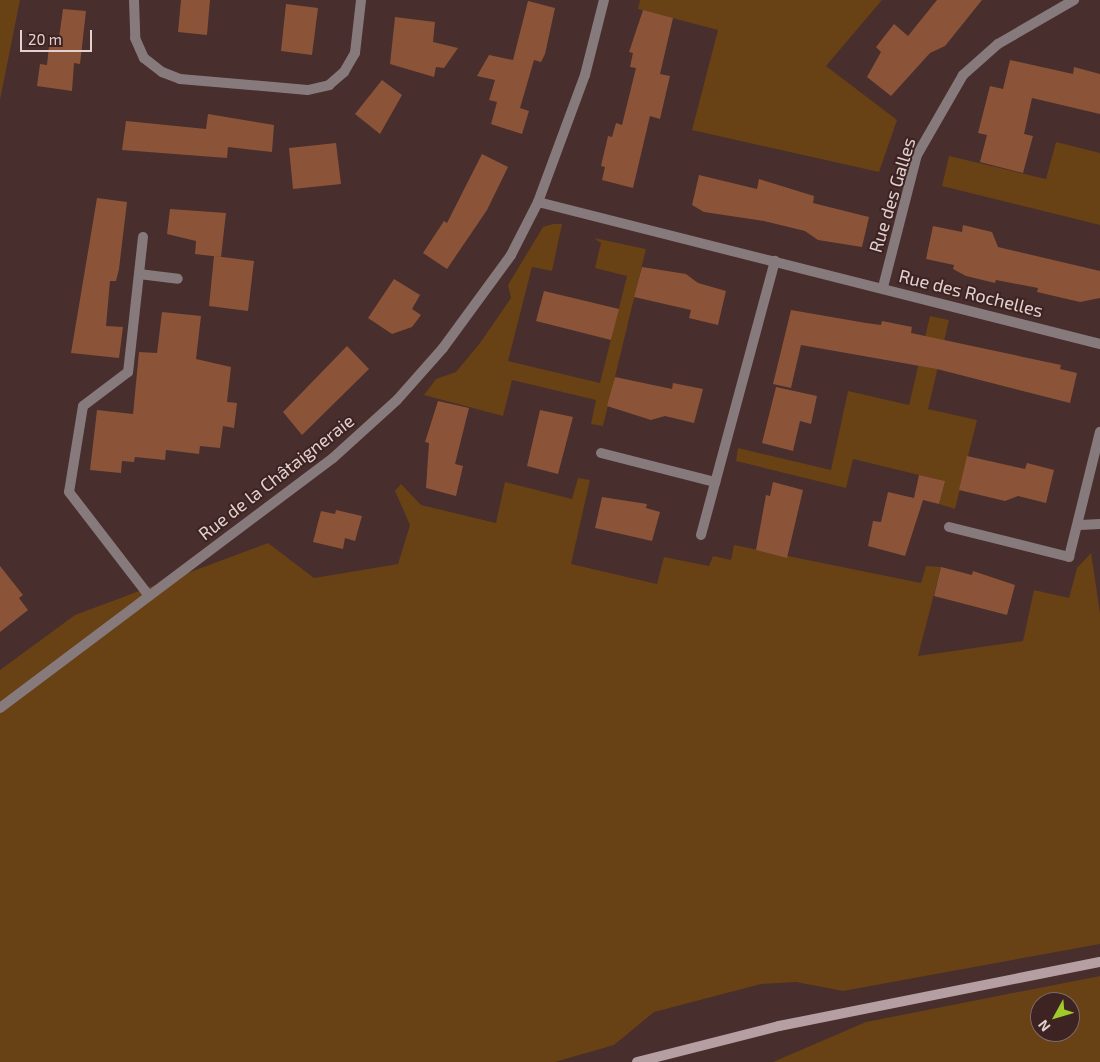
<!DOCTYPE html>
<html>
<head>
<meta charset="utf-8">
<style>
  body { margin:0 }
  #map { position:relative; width:1100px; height:1062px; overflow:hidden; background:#482e2c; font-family:"Exo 2",sans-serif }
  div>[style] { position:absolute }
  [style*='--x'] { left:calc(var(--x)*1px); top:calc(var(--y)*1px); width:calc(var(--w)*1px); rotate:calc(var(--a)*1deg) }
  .green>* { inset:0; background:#684115 }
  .building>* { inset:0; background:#8b5439 }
  .street>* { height:10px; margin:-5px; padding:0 5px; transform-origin:5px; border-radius:5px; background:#877a7c }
  .secondary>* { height:10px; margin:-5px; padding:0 5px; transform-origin:5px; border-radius:5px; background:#b59fa3 }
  span { translate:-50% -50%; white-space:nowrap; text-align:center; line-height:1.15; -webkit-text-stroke:4px #3d2422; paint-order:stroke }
  .street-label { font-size:18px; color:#e2d1cf }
  .north { position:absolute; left:1030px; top:992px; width:50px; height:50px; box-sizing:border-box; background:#3d2422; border:1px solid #7f6967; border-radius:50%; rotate:231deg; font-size:14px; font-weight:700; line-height:20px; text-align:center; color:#e2d1cf }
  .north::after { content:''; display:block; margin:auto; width:18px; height:22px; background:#a0c92c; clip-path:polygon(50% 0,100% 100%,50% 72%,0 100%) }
  .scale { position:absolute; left:20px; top:30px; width:72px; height:22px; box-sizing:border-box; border:2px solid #e2d1cf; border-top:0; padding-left:6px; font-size:15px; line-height:18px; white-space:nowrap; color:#e2d1cf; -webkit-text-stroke:4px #3d2422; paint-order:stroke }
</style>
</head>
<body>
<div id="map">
  <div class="green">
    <i style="clip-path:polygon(0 0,20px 0,0 100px)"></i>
    <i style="clip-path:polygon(640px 0,882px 0,826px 66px,897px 120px,879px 172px,692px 130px,718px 30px,638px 9px)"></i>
    <i style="clip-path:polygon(1056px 142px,1100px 153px,1100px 225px,942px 186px,949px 156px,1046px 179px)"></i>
    <i style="clip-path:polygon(553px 224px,562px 224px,552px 271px,532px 267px,508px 361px,600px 383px,627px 276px,595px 268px,601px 243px,594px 238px,646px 249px,603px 426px,591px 424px,596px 400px,512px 380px,503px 416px,424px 395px,436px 379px,456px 372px,480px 343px,511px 298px,508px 285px,543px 227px)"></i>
    <i style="clip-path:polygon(930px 316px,949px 320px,928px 409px,977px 420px,955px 509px,939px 504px,944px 481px,853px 459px,846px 488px,736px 461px,738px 448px,831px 470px,848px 391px,909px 405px)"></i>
    <i style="clip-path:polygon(578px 478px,590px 480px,571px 564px,657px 584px,664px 557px,709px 566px,713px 556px,731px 560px,734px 545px,921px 583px,926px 566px,941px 567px,918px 656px,1023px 641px,1034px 590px,1069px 598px,1077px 568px,1091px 553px,1100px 613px,1100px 944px,843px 991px,796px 982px,761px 984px,654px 1012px,614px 1045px,555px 1062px,0 1062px,0 670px,75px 615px,268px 543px,314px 578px,398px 564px,410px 525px,395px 491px,401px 484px,421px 505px,496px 523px,505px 482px,572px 499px)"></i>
    <i style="clip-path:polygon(evenodd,1100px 976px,1100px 1062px,773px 1062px,866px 1022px,1100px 976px,1040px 1002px,1070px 1002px,1070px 1032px,1040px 1032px,1040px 1002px)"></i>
  </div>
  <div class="building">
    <i style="clip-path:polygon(181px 0,210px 0,207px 35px,178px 32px)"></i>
    <i style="clip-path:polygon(937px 0,982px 0,945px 46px,930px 53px,891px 96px,867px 77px,881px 52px,876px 47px,894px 24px,908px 36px)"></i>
    <i style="clip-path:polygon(528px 1px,555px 8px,545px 54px,541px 62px,534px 60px,520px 108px,529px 111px,522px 134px,491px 124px,497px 102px,489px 100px,495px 80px,477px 76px,489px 55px,513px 60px)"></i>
    <i style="clip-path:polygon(286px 4px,318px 8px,312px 55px,281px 51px)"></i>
    <i style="clip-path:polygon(63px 9px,86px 11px,80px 64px,74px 63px,72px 91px,37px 86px,40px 64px,47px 65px,50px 37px,59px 38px)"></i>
    <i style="clip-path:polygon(643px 10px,673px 18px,660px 74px,670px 76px,660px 119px,650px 116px,633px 188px,602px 180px,605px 167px,601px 166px,608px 136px,612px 137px,616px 123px,622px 125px,636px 68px,630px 67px,633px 53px,629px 52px)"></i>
    <i style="clip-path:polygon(395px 17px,435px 22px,433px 42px,458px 48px,444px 68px,436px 67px,434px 77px,390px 64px)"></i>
    <i style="clip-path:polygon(1010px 60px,1073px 74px,1074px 67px,1100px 74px,1100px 114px,1032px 98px,1024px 134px,1033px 136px,1023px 173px,980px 162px,987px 135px,978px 133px,990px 86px,1003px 89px)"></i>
    <i style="clip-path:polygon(382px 80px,402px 95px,380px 134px,355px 114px)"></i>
    <i style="clip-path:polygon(208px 114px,274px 125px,272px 152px,228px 147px,227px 158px,122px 150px,126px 121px,206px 129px)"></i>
    <i style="clip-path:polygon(336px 143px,341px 184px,293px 189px,289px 148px)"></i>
    <i style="clip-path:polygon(482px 154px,508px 167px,487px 210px,447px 269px,423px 253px,444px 221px,447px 223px)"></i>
    <i style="clip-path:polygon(699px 175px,757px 189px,759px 179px,814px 196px,813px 203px,869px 217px,862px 247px,818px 240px,805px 231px,764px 221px,704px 212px,692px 205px)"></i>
    <i style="clip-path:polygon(97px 198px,127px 202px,119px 269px,116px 281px,110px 281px,106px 326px,123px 327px,119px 358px,71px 353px)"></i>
    <i style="clip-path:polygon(170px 209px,226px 213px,221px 257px,195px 254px,196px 241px,167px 234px)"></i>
    <i style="clip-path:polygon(963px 225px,992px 232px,998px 247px,1100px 271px,1100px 298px,1080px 302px,1037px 292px,1038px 288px,996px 280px,995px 283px,966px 276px,953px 269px,954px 265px,926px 259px,933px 226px,962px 232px)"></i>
    <i style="clip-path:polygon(214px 256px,254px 261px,248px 311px,209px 306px)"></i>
    <i style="clip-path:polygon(642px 267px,686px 274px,698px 283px,726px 291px,718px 325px,689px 318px,691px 310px,634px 297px)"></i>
    <i style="clip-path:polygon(394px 279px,420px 295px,412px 309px,421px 315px,412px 327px,392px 334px,368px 318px)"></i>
    <i style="clip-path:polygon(544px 291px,619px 309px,611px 340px,536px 321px)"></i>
    <i style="clip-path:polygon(791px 310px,866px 323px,881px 325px,882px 321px,912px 327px,911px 333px,1061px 365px,1060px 369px,1077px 373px,1070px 403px,937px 369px,801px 345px,791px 388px,773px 384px)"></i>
    <i style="clip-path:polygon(162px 312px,201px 316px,196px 359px,231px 367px,227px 402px,237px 403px,234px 428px,223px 426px,220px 448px,200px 446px,199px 454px,166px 450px,165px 460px,135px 457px,134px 462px,122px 461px,121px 473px,90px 470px,97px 410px,133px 414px,139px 352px,157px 353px)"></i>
    <i style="clip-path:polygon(347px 346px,369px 369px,302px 435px,283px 412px)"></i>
    <i style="clip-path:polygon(615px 377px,672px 389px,673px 383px,703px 389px,694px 423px,665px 416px,651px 420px,607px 406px)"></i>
    <i style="clip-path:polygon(776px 387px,817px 396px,811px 424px,800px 421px,793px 451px,762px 443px)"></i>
    <i style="clip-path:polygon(438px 401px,469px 408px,455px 464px,463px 466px,456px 496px,426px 488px,429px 443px,425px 442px)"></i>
    <i style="clip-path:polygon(540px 410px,573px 417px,558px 474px,527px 466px)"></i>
    <i style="clip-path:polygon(967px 456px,1025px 469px,1027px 463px,1054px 470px,1046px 503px,1018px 496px,1005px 501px,959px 490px)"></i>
    <i style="clip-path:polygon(919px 475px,945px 481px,939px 504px,923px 500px,905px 556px,868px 546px,873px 521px,881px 522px,888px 492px,914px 498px)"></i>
    <i style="clip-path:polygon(773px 482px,803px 490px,787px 558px,756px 550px,766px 495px,770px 496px)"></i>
    <i style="clip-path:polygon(602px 497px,647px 504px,646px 508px,660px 512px,652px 541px,595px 528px)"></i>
    <i style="clip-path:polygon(336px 510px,362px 516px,355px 541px,345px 538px,343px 549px,313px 542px,321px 511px,335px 514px)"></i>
    <i style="clip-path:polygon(0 566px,23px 595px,19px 598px,28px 610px,0 632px)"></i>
    <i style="clip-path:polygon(941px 567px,972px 575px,973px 571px,1015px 585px,1007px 615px,934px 596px)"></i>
  </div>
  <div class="street">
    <i style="--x:134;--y:0;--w:38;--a:88"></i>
    <i style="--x:135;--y:38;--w:22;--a:66"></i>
    <i style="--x:144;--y:58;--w:23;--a:38"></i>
    <i style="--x:162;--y:72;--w:19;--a:21"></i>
    <i style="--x:180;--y:79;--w:128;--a:4.9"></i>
    <i style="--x:308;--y:90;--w:22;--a:-13"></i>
    <i style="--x:329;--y:85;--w:20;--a:-41"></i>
    <i style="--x:344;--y:72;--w:22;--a:-60"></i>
    <i style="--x:355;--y:53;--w:53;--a:-83.5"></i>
    <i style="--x:538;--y:202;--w:580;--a:14.18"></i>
    <i style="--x:143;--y:237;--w:136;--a:96.3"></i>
    <i style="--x:128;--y:372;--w:56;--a:142.9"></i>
    <i style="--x:83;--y:406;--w:87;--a:99.2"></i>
    <i style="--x:69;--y:492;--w:131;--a:52.4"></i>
    <i style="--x:139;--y:274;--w:39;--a:7"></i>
    <i style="--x:883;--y:287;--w:136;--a:-75.6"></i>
    <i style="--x:917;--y:155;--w:92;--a:-60.1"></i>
    <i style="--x:963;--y:75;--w:47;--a:-41.5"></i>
    <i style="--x:998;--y:44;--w:88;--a:-30.1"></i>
    <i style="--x:601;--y:453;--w:118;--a:14.3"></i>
    <i style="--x:1080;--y:525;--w:20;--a:-3"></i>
    <i style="--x:949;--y:527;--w:124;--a:14"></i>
    <i style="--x:1069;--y:557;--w:129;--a:-76.1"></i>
    <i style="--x:701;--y:535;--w:284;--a:-74.9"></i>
    <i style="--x:0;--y:708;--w:416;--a:-36.9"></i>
    <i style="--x:333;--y:458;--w:86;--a:-42.2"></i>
    <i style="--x:397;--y:400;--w:69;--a:-48.5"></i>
    <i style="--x:443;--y:348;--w:115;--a:-53.8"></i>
    <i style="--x:511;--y:255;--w:59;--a:-63"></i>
    <i style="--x:538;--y:202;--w:135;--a:-69.7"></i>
    <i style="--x:585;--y:75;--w:77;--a:-75.8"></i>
  </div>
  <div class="secondary">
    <i style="--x:637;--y:1062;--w:146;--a:-14.2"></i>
    <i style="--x:779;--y:1026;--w:327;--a:-11.3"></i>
  </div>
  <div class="street-label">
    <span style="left:892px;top:195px;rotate:-73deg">Rue des Galles</span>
    <span style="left:971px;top:293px;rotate:14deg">Rue des Rochelles</span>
    <span style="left:276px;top:477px;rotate:-38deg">Rue de la Châtaigneraie</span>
  </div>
  <div class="north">N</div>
  <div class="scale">20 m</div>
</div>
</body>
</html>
